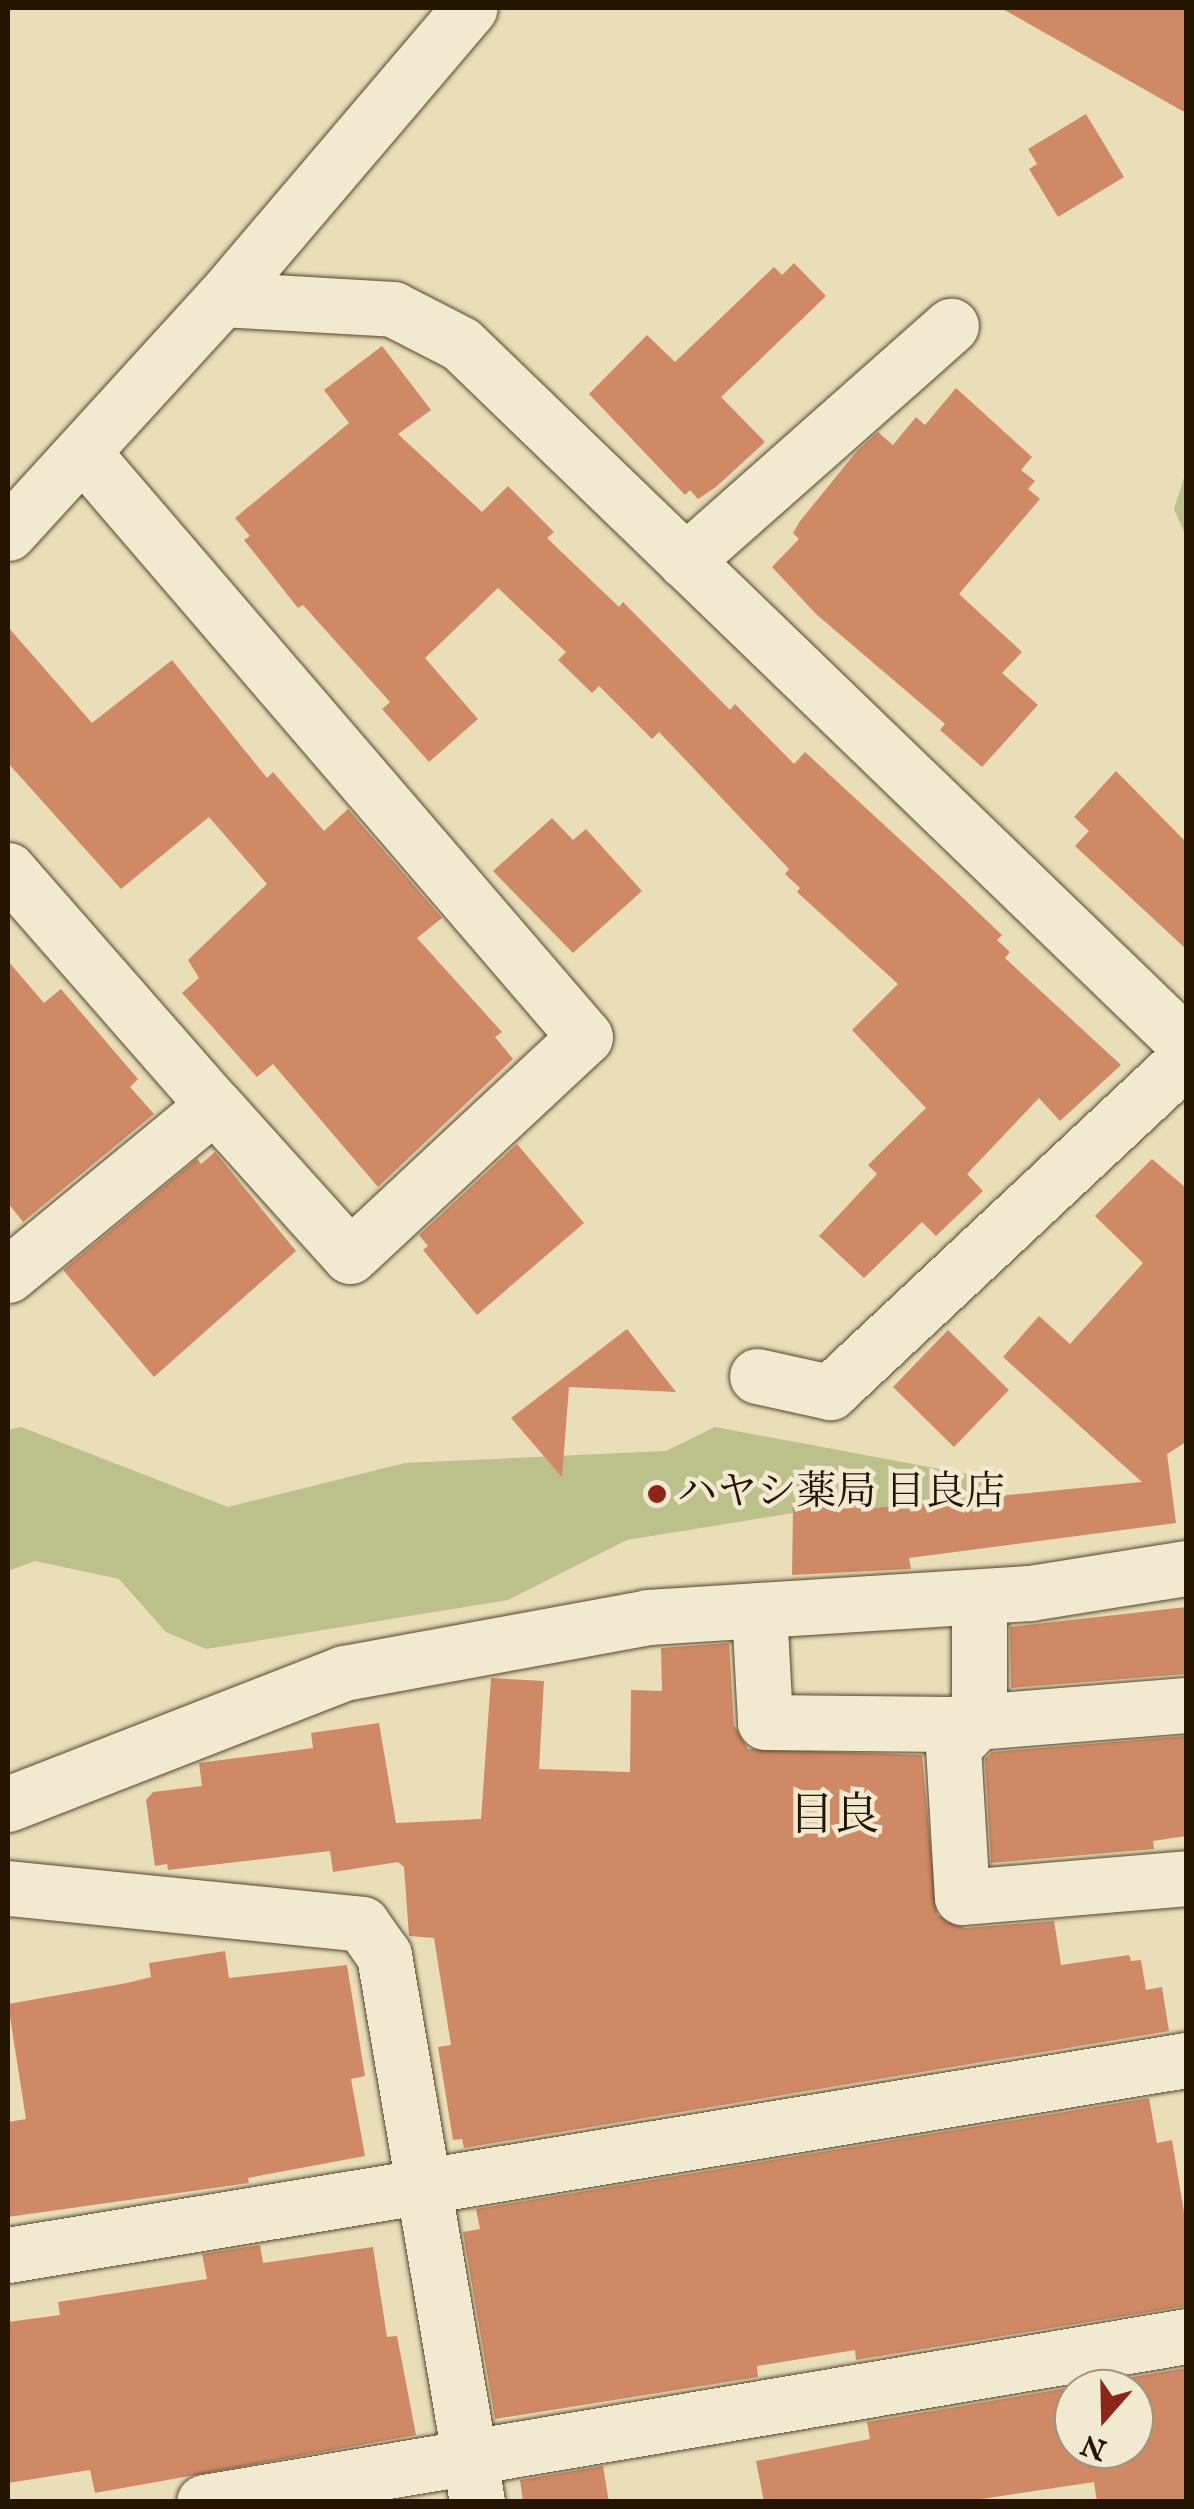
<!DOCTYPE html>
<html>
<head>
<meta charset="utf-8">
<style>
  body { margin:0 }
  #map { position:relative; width:1194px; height:2509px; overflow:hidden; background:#e9deb8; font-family:"IM FELL English","Noto Serif JP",serif }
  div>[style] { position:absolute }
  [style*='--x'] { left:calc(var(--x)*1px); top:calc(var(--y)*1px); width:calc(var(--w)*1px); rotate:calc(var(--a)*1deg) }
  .green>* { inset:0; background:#bcc08a }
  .building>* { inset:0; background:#cf8a65 }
  .roads { filter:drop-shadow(0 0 2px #55462e) drop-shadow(0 0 2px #55462e) }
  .street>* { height:55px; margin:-27.5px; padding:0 27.5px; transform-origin:27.5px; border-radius:27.5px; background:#f1ead1 }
  .dots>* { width:28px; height:28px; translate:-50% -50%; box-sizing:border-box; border:5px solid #f1ead1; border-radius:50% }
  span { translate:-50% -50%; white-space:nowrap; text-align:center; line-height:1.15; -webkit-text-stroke:9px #f1ead1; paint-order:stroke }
  .poi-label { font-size:40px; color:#241400 }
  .left { translate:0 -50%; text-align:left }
  .quarter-label { font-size:45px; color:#241400 }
  .frame { position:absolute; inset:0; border:10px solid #241400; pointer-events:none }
  .north { position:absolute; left:1054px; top:2369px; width:100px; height:100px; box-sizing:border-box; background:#f1ead1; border:2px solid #9f947d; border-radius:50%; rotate:200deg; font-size:28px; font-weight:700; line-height:40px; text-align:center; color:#241400 }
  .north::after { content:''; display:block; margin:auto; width:35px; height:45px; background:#8f2418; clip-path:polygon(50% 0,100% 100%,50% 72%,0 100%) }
</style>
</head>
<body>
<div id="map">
  <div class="green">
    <i style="clip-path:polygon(1186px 472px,1186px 536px,1174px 509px)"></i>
    <i style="clip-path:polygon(21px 1427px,228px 1507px,405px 1463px,666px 1451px,715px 1427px,988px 1478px,954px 1513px,824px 1508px,627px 1540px,508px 1600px,206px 1649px,166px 1632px,119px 1579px,35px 1561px,8px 1571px,8px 1430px)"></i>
  </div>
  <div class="building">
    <i style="clip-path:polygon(1001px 8px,1186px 8px,1186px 113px)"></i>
    <i style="clip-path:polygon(1086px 114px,1124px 177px,1058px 217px,1029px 169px,1037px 164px,1028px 149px)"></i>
    <i style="clip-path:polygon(794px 263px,826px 296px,721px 397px,765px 442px,716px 487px,698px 499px,690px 490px,685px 495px,589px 394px,647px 335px,675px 362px,774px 267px,782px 275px)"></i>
    <i style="clip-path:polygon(382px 346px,431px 410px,398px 434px,482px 512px,508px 486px,554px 532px,547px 538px,619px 607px,623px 602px,730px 710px,735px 704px,794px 764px,805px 752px,945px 881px,1002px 935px,997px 940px,1010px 952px,1005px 958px,1121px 1065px,1060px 1121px,1039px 1098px,967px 1174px,983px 1191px,936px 1236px,922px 1222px,864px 1278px,819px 1236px,877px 1174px,868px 1165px,926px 1108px,852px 1030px,898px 984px,797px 892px,800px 888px,785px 874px,789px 869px,659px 732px,652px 739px,599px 686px,592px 693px,558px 660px,566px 652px,498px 588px,425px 658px,478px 719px,429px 762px,382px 709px,390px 702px,303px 605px,298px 608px,244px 540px,250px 536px,235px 518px,349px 423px,324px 390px)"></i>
    <i style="clip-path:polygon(956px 388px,1032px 457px,1021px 470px,1035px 481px,1028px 489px,1040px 499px,959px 594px,1022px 652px,1002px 673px,1038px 705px,982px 767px,940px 730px,945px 724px,816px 614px,772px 567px,799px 539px,793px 533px,800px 521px,857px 451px,878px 432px,893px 445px,916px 417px,925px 425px)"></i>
    <i style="clip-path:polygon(8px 627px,92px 723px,172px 660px,267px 778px,273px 772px,324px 831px,348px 809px,442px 918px,417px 938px,502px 1032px,495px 1037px,513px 1059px,378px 1187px,273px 1064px,257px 1077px,182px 993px,199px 978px,188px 960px,267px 884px,209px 817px,121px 889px,8px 763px)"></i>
    <i style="clip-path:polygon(1116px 771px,1186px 842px,1186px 949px,1075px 846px,1089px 831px,1074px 817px)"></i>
    <i style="clip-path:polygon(552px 818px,573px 840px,586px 829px,642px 891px,573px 953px,493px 871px)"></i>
    <i style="clip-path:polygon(8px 961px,44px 1003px,61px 989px,138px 1079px,130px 1087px,154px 1114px,23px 1222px,8px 1203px)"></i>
    <i style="clip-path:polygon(517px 1144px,584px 1223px,477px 1315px,423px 1250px,428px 1246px,419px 1235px)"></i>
    <i style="clip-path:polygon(215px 1152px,296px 1251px,154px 1377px,63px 1270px,197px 1159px,201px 1164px)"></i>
    <i style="clip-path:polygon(1152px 1159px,1186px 1188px,1186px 1442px,1167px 1454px,1176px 1523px,909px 1558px,911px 1569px,792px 1575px,793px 1507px,876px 1508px,1142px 1482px,1003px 1357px,1039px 1316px,1070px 1344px,1143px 1263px,1095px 1216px)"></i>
    <i style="clip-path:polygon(627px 1329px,676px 1392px,569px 1387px,562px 1477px,511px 1418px)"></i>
    <i style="clip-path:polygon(948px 1330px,1009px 1390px,954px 1447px,893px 1387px)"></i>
    <i style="clip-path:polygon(1186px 1607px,1186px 1674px,1011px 1688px,1010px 1627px)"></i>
    <i style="clip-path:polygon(729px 1643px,734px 1725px,748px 1749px,922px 1755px,937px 1915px,965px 1928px,1054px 1921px,1061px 1965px,1129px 1955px,1131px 1961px,1141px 1960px,1146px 1990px,1162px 1987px,1169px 2031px,464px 2148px,462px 2139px,453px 2140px,438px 2047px,451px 2045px,434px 1938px,409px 1936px,404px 1867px,398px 1862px,333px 1872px,330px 1851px,168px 1870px,167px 1864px,155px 1866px,146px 1800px,153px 1792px,202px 1786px,199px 1763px,313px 1748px,311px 1733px,379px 1723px,396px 1823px,481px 1819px,491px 1678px,544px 1681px,539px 1769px,630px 1772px,631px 1690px,662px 1691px,661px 1648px)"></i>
    <i style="clip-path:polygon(1186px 1736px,1186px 1836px,1153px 1841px,1154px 1849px,991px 1863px,985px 1759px,992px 1752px)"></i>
    <i style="clip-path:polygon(225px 1951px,229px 1978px,347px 1965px,365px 2076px,351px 2079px,365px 2156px,248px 2178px,249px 2183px,8px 2217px,8px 2122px,26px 2119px,8px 2004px,127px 1983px,151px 1977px,149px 1963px)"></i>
    <i style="clip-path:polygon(1149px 2098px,1157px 2143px,1172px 2140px,1186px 2224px,1186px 2306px,856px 2360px,855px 2350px,757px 2366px,758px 2377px,495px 2419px,463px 2232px,480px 2229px,476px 2209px)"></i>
    <i style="clip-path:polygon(260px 2245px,263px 2263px,373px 2247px,387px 2337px,397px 2336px,416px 2435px,95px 2493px,90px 2470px,8px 2483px,8px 2322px,60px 2315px,58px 2302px,207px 2279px,202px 2254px)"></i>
    <i style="clip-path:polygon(evenodd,1186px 2368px,1186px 2502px,1097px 2502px,1094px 2482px,962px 2502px,764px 2502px,756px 2461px,870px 2439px,867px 2422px,1186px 2368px,1074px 2389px,1134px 2389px,1134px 2449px,1074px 2449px,1074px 2389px)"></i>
    <i style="clip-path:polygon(603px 2466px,609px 2502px,523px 2502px,520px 2480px)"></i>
  </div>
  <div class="roads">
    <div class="street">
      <i style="--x:222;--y:299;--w:171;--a:3.3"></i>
      <i style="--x:393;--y:309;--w:76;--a:27.2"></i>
      <i style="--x:461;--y:344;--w:1008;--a:43.99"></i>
      <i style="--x:8;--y:533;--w:317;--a:-47.6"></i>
      <i style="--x:222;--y:299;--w:382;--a:-49.6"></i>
      <i style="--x:685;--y:561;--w:355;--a:-41.5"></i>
      <i style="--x:8;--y:870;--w:313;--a:48.8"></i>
      <i style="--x:8;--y:1275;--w:267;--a:-39.5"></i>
      <i style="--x:214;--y:1105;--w:203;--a:48"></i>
      <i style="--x:350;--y:1256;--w:321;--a:-43"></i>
      <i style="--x:585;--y:1037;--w:769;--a:-130.67"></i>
      <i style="--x:757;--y:1376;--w:75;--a:12.4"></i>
      <i style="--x:830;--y:1392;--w:487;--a:-43.1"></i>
      <i style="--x:979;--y:1597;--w:123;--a:90"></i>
      <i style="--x:979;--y:1720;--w:37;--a:134"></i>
      <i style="--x:953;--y:1747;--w:150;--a:86.6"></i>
      <i style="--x:962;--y:1897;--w:225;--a:-4.8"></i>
      <i style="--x:759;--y:1610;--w:112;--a:86.9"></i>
      <i style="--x:765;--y:1722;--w:185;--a:0.6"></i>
      <i style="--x:950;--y:1724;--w:237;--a:-4.6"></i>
      <i style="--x:8;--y:1804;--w:361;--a:-21.3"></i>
      <i style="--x:344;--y:1673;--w:309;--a:-10.4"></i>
      <i style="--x:648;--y:1617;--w:383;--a:-3.6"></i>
      <i style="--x:1030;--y:1593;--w:158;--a:-9.1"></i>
      <i style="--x:8;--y:1888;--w:356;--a:5.8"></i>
      <i style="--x:362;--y:1924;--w:38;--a:55"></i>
      <i style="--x:384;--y:1955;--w:555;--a:80.35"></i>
      <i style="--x:8;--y:2255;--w:1194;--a:-9.4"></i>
      <i style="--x:204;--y:2502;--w:996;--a:-9.59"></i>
    </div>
  </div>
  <div class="dots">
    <i style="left:657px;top:1494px;background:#8f2418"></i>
  </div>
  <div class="poi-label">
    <span class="left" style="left:677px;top:1494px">ハヤシ薬局 目良店</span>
  </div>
  <div class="quarter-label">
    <span style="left:834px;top:1817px">目良</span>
  </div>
  <div class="frame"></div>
  <div class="north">N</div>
</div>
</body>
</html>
